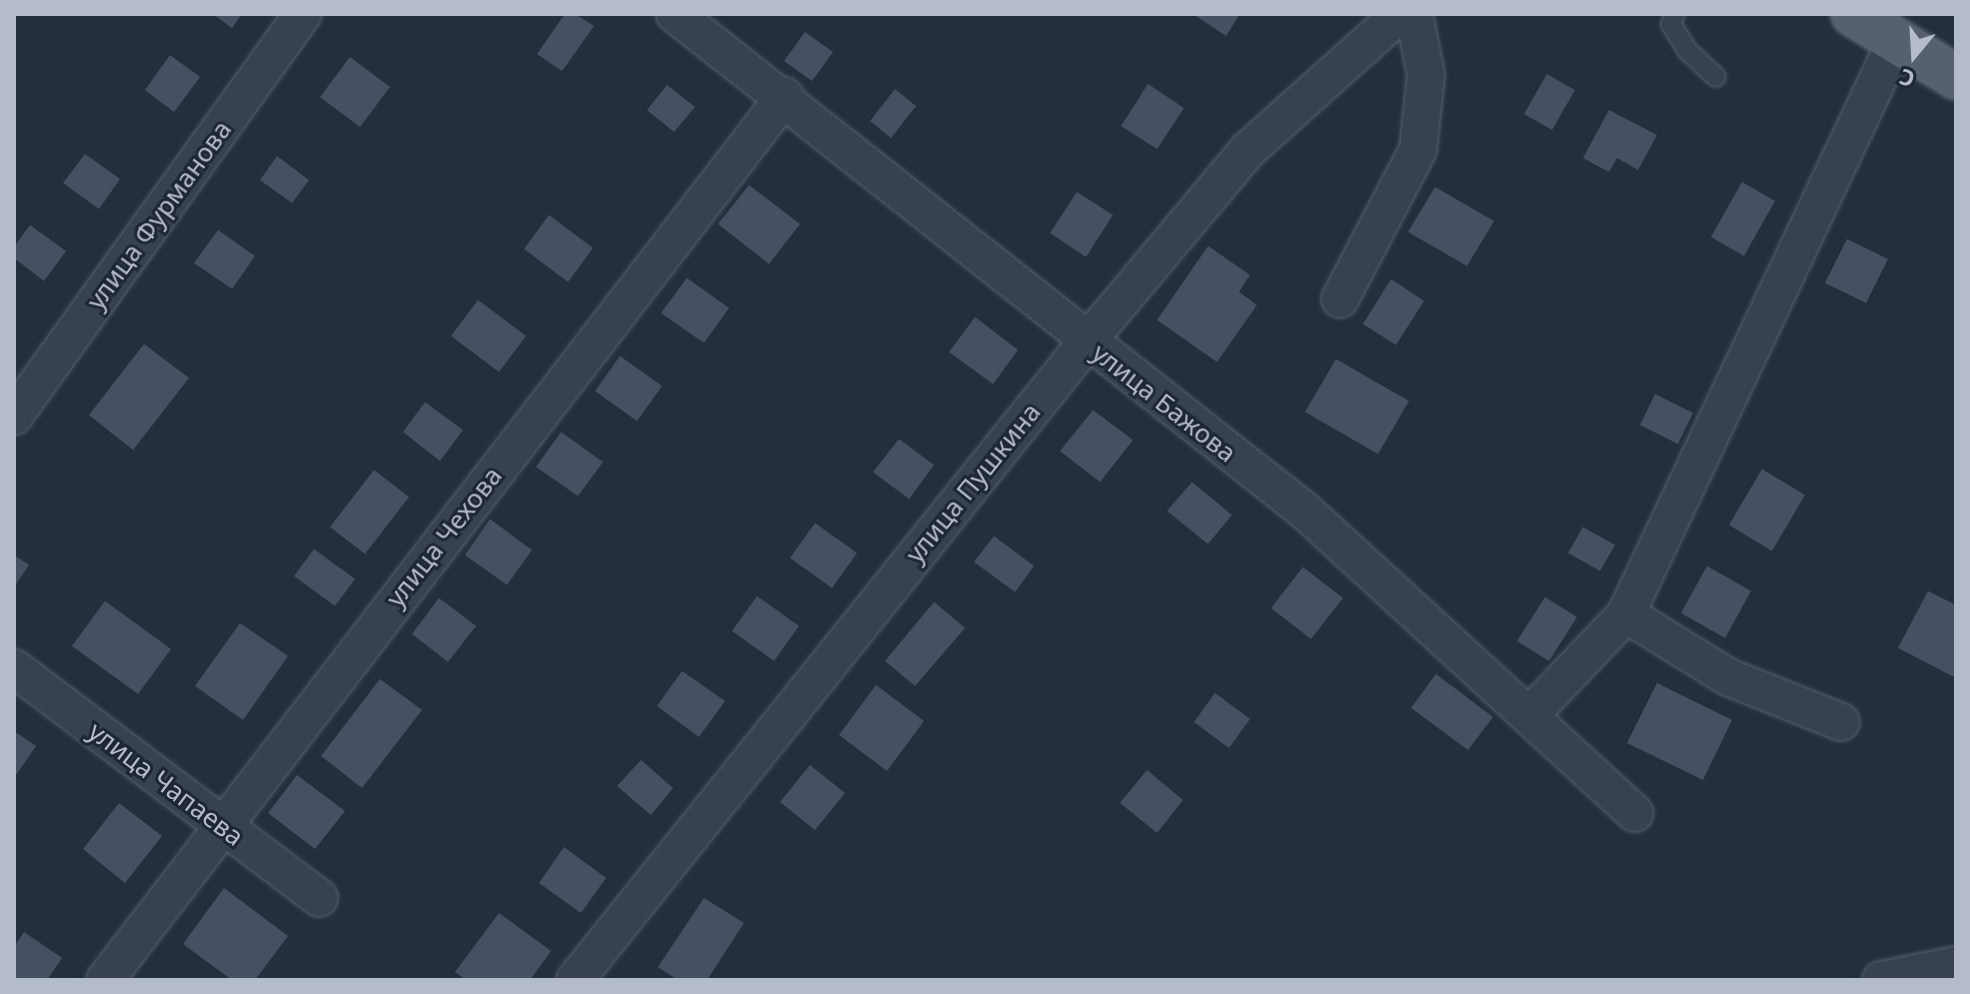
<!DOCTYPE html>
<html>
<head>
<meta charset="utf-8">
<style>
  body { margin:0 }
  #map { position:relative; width:1970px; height:994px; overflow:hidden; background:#242f3e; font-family:"Noto Sans",sans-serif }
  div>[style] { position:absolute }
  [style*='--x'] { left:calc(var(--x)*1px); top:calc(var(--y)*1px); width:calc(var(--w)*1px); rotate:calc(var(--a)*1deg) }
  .building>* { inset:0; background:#455162 }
  .roads { filter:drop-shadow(0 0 2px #565f6c) drop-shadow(0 0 2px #565f6c) }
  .lane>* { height:18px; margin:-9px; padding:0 9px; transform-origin:9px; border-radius:9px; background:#38414e }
  .street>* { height:36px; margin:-18px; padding:0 18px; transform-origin:18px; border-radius:18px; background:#38414e }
  .primary>* { height:44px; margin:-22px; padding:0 22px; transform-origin:22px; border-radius:22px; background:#56606e }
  span { translate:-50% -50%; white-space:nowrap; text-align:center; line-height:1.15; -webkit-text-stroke:6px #1d2633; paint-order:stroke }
  .street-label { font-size:26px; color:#b4bcc9 }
  .frame { position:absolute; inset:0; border:16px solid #b4bcc9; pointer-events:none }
  .north { position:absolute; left:1874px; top:16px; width:80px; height:80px; -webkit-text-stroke:6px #1d2633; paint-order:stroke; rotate:198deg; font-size:22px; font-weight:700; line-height:32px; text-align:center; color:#b4bcc9 }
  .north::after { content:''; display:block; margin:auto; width:28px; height:36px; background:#b4bcc9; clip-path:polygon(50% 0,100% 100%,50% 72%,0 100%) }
</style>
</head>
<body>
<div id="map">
  <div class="building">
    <i style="clip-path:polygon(213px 14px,242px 14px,232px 28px)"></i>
    <i style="clip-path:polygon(565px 14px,575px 14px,594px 26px,562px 71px,537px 54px)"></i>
    <i style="clip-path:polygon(1193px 14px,1240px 14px,1226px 36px)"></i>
    <i style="clip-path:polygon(805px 32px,833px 52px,812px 81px,784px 61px)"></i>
    <i style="clip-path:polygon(170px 55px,200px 77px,174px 112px,145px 90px)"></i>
    <i style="clip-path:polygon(350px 57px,390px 87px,360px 127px,320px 97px)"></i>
    <i style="clip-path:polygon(1547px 74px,1575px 90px,1552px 130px,1524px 114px)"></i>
    <i style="clip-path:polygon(1148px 84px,1184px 108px,1157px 149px,1121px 126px)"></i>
    <i style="clip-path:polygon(667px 85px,695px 107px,674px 132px,647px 110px)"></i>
    <i style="clip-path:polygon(895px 89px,916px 106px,891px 138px,870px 121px)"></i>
    <i style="clip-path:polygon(1609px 110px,1657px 135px,1638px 170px,1617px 158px,1609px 172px,1583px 158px)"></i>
    <i style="clip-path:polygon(85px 154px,120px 179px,99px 209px,63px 183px)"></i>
    <i style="clip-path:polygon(277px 156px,309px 180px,292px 203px,260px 180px)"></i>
    <i style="clip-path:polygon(1742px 182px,1775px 201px,1744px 256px,1711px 237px)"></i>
    <i style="clip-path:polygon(749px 185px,800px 224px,769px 264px,718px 224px)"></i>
    <i style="clip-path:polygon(1435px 187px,1494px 221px,1467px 266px,1408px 232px)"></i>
    <i style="clip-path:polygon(1077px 192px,1113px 215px,1086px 257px,1050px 233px)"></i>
    <i style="clip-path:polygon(549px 215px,593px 248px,568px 282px,524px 249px)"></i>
    <i style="clip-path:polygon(30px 225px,66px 251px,44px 281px,14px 258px,14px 247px)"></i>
    <i style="clip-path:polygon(218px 230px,255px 256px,232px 289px,194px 263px)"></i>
    <i style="clip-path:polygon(1847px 239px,1888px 259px,1866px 303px,1825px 283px)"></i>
    <i style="clip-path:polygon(1208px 246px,1250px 275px,1239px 292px,1257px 305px,1217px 362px,1157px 320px)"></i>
    <i style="clip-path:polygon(687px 278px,729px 308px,704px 343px,661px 313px)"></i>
    <i style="clip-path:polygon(1391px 279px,1424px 301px,1396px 345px,1363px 324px)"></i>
    <i style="clip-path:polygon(478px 300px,526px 336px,499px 372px,451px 336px)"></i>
    <i style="clip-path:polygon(975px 317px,1018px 350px,993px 384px,949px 352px)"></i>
    <i style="clip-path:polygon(144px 344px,189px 378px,133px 450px,89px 415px)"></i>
    <i style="clip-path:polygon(620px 356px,662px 386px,637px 421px,595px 391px)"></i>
    <i style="clip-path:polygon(1336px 359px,1409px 401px,1378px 454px,1305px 412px)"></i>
    <i style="clip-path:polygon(1655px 394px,1693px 413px,1678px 444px,1640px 425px)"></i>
    <i style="clip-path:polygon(425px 402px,463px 430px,440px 461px,403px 432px)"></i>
    <i style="clip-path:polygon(1093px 410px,1133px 440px,1100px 482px,1060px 451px)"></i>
    <i style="clip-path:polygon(561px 432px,603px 462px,578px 496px,536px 467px)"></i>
    <i style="clip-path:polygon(899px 439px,934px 465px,909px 499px,873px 472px)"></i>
    <i style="clip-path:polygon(1762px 469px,1805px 495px,1772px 551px,1729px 525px)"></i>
    <i style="clip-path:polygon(374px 470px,409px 497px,365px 554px,330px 527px)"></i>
    <i style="clip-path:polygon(1192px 482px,1232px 515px,1208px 544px,1167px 511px)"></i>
    <i style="clip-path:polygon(490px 519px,532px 550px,507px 585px,465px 555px)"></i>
    <i style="clip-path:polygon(815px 523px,857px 553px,832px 588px,790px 558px)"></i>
    <i style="clip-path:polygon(1583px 527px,1615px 545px,1600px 571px,1568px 553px)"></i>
    <i style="clip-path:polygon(994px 536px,1034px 566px,1015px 592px,974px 562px)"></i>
    <i style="clip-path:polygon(314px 549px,355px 579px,335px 606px,294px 576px)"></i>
    <i style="clip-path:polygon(14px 555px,29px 565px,14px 587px)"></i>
    <i style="clip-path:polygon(1707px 566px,1751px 591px,1725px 638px,1681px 613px)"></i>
    <i style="clip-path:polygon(1303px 567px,1343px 598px,1311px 639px,1271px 608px)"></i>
    <i style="clip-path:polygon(1928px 591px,1956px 605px,1956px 678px,1898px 648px)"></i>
    <i style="clip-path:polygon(757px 596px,799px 626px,774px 661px,732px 631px)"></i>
    <i style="clip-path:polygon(1545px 597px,1577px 617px,1549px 661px,1517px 641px)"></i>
    <i style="clip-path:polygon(439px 598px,476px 626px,448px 662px,412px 634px)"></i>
    <i style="clip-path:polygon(105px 601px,171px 649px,138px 694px,72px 646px)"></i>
    <i style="clip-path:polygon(934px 602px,965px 628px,915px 686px,885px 661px)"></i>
    <i style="clip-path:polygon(240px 623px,288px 656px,243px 720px,195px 686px)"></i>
    <i style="clip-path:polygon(682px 671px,725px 701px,699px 737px,657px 706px)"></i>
    <i style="clip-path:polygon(1436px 674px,1493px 717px,1468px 750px,1411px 708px)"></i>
    <i style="clip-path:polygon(380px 679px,422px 710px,362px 788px,321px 756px)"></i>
    <i style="clip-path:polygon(1657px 683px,1732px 720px,1703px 780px,1627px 743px)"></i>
    <i style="clip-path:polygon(876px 685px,924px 721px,887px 771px,839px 735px)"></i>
    <i style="clip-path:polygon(1215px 693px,1250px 719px,1229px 748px,1194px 722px)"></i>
    <i style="clip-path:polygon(14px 731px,36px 746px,14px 778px)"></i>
    <i style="clip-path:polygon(641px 760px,673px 788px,651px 815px,617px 786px)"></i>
    <i style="clip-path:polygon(810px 765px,845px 793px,815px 830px,780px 802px)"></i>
    <i style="clip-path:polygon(1147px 770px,1183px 800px,1157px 833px,1120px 803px)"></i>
    <i style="clip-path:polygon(297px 775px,345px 811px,315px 849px,268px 813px)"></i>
    <i style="clip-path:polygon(119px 803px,162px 836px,125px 883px,83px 849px)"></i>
    <i style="clip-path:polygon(564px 847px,606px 878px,581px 913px,539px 883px)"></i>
    <i style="clip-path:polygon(224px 888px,288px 936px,255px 980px,232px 980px,183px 944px)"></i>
    <i style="clip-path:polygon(704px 898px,744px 923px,707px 980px,678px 980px,658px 967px)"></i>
    <i style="clip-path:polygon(499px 913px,551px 951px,530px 980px,466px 980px,455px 972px)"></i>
    <i style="clip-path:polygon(24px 932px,62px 958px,47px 980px,14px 980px,14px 947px)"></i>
  </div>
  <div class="roads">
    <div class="lane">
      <i style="--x:1675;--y:14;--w:11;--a:112"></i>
      <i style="--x:1671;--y:24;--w:32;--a:58"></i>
      <i style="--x:1688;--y:51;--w:38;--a:43"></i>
    </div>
    <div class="street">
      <i style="--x:675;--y:14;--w:802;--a:38.27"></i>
      <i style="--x:1305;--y:511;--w:447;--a:42.5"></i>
      <i style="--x:1340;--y:299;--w:168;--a:-62.4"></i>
      <i style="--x:1418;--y:150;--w:75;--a:-83.9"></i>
      <i style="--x:1426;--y:75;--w:62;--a:-101.1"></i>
      <i style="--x:14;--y:416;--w:495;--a:-54.3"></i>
      <i style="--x:14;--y:668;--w:382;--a:37"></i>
      <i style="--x:1529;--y:716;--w:141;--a:-46.4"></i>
      <i style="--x:1841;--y:722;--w:122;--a:-158.3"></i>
      <i style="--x:1728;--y:677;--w:120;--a:-148.3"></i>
      <i style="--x:1626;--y:614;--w:633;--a:-64.77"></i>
      <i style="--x:105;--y:980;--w:1115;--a:-52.43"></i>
      <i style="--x:575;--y:980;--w:817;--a:-51.26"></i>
      <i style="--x:1086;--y:343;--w:252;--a:-50"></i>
      <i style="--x:1248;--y:150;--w:204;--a:-41.8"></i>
      <i style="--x:1881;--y:980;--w:76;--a:-11.3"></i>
    </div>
    <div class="primary">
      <i style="--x:1853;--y:14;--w:121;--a:31.5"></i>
    </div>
  </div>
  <div class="street-label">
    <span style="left:159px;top:215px;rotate:-54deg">улица Фурманова</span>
    <span style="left:1164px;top:403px;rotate:38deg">улица Бажова</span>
    <span style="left:973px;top:483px;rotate:-51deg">улица Пушкина</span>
    <span style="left:444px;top:537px;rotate:-52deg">улица Чехова</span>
    <span style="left:166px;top:784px;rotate:37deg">улица Чапаева</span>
  </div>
  <div class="frame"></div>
  <div class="north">С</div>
</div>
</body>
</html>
